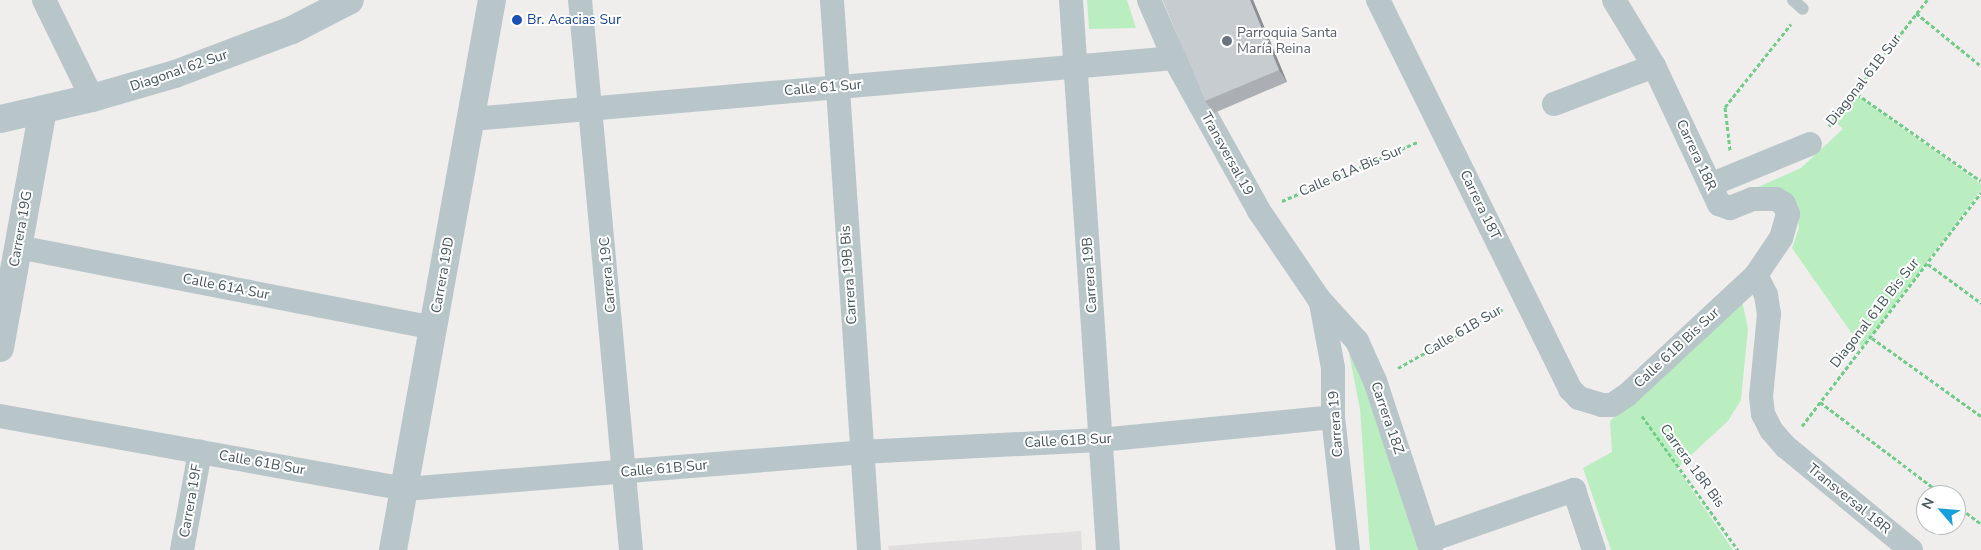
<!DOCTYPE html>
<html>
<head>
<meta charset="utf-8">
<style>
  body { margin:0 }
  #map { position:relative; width:1981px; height:550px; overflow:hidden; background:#f0eded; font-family:"Nunito Sans",sans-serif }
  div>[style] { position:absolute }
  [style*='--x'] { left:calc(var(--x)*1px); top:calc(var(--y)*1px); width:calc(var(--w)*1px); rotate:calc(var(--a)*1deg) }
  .education>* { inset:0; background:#e1dedf }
  .green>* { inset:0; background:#baeec1 }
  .path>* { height:3px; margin-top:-1.5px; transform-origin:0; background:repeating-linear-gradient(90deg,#72cc89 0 4px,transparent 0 6.5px) }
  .service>* { height:12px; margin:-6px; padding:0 6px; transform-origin:6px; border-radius:6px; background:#b8c6ca }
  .minor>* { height:24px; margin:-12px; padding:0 12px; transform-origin:12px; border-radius:12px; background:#b8c6ca }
  .tertiary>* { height:28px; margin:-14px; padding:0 14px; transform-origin:14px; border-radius:14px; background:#b8c6ca }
  .wall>* { inset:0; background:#abafb3 }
  .shaded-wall>* { inset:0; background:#8b8f92 }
  .building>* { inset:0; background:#c7ccd0 }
  .dots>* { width:14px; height:14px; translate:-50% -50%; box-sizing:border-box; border:2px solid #fff; border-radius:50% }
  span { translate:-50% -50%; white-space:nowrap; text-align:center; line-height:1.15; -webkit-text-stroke:4px #fff; paint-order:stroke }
  .transit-label { font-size:14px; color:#164399 }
  .left { translate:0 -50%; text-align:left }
  .worship-label { font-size:14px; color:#5b616d }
  .street-label { font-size:14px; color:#45555a }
  .north { position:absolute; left:1916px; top:485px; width:50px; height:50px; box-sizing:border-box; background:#fff; border:1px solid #b5bbbd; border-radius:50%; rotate:297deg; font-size:14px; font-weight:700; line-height:20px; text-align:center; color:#45555a }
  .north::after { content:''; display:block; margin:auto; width:18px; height:22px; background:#18a0de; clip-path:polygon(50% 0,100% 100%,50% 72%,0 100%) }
</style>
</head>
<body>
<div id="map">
  <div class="education">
    <i style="clip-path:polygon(1081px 531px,1082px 550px,889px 550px,888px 546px)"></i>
  </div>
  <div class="green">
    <i style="clip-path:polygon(1087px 0,1127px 0,1136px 28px,1089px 29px)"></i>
    <i style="clip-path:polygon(1852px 92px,1981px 184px,1981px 190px,1862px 348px,1792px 248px,1799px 228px,1797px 211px,1786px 193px,1775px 187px,1756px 188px,1801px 168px,1843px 129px,1831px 118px)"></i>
    <i style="clip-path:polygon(1742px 300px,1748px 329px,1741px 400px,1728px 421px,1677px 468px,1733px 550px,1611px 550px,1583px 468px,1612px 452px,1610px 421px)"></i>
    <i style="clip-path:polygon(1348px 348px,1356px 362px,1420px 550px,1370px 550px,1360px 409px)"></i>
  </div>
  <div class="path">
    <i style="--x:1916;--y:13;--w:84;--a:39.2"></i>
    <i style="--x:1857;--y:94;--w:151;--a:35.1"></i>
    <i style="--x:1829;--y:126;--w:160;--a:-52.1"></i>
    <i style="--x:1730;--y:150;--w:43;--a:-96.6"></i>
    <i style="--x:1725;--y:107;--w:106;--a:-51.5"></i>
    <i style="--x:1282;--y:201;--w:148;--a:-23.5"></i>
    <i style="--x:1928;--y:264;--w:66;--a:36.3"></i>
    <i style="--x:1872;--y:338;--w:134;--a:35.6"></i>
    <i style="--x:1398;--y:368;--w:120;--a:-29.3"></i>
    <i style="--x:1820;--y:402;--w:154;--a:37.1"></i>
    <i style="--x:1642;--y:416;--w:165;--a:54.4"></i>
    <i style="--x:1802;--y:426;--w:294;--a:-52.5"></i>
    <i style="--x:1956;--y:505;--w:31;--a:37"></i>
  </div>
  <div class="service">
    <i style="--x:1793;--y:0;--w:13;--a:42"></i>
  </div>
  <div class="minor">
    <i style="--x:44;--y:0;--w:109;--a:63.9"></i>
    <i style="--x:580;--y:0;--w:552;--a:84.7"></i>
    <i style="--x:832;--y:0;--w:551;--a:86.15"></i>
    <i style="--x:1071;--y:0;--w:551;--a:86.15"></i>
    <i style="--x:1149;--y:0;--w:63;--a:66.7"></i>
    <i style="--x:1174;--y:58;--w:175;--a:60.9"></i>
    <i style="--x:1259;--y:211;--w:107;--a:55.7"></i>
    <i style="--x:1319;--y:299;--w:57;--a:47.9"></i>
    <i style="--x:1357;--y:341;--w:44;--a:65.8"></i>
    <i style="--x:1375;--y:381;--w:178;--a:71.7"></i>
    <i style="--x:1378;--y:0;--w:434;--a:63.7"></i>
    <i style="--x:1570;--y:389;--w:13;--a:45"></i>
    <i style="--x:1579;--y:398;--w:24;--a:17"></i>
    <i style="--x:1602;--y:405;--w:10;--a:0"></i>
    <i style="--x:1612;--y:405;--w:18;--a:-34"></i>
    <i style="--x:1627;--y:395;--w:176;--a:-42.9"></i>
    <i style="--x:1614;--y:0;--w:77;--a:58.8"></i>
    <i style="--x:1654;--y:66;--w:153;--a:64.8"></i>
    <i style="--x:1719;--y:204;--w:12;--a:20"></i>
    <i style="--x:1730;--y:208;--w:24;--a:-22"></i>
    <i style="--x:1752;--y:199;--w:24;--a:0"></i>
    <i style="--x:1776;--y:199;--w:9;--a:32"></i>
    <i style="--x:1784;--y:204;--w:11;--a:68"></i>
    <i style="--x:1788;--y:214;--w:25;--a:106"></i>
    <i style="--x:1781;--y:238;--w:45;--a:124"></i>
    <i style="--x:1756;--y:275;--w:22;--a:63"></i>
    <i style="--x:1766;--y:295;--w:19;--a:81"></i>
    <i style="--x:1769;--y:314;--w:83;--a:95.5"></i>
    <i style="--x:1761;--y:397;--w:17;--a:83"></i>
    <i style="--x:1763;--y:414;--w:18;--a:63"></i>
    <i style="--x:1771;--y:430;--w:23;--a:49"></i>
    <i style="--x:1786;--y:447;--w:162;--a:39.5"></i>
    <i style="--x:1554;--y:104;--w:107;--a:-20.8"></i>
    <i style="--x:472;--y:119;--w:705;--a:-4.97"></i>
    <i style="--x:1710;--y:185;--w:108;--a:-22.3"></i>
    <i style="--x:18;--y:247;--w:423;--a:11"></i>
    <i style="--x:1321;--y:303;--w:66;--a:79.5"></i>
    <i style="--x:1333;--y:368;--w:49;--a:90"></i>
    <i style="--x:1333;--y:417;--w:134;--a:83.6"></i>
    <i style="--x:0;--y:416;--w:412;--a:10.2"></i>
    <i style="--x:405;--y:489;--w:457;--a:-4.6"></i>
    <i style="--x:861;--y:452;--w:239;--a:-2.9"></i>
    <i style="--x:1100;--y:440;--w:234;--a:-5.6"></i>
    <i style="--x:1428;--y:541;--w:155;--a:-19.3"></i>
    <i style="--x:1574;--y:490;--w:63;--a:71.6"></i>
    <i style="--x:182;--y:550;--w:100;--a:-79.6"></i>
  </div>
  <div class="tertiary">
    <i style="--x:0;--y:119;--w:94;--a:-12.9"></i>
    <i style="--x:92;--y:98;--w:86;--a:-16.1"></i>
    <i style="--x:175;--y:74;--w:125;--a:-20.6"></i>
    <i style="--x:292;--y:30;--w:65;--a:-27.3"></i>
    <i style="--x:0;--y:348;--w:242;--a:-79.8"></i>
    <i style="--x:393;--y:550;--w:559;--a:-79.8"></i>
  </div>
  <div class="wall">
    <i style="clip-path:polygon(1163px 0,1253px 0,1287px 82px,1214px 113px,1205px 101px)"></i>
  </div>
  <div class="shaded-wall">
    <i style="clip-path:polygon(1250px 0,1253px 0,1287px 82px,1279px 70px)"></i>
  </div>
  <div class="building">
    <i style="clip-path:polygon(1163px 0,1250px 0,1279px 70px,1205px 101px)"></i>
  </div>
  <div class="dots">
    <i style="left:517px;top:20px;background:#1a4fb4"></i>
    <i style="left:1227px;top:41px;background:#6b7280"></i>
  </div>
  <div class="transit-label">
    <span class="left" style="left:527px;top:20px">Br. Acacias Sur</span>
  </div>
  <div class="worship-label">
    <span class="left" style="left:1237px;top:41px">Parroquia Santa<br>María Reina</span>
  </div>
  <div class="street-label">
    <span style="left:179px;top:71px;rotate:-19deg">Diagonal 62 Sur</span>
    <span style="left:1864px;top:80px;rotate:-52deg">Diagonal 61B Sur</span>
    <span style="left:823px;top:88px;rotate:-5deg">Calle 61 Sur</span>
    <span style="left:1227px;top:154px;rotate:61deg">Transversal 19</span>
    <span style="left:1696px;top:155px;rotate:65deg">Carrera 18R</span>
    <span style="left:1351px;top:171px;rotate:-23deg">Calle 61A Bis Sur</span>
    <span style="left:1480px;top:205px;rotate:64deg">Carrera 18T</span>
    <span style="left:21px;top:229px;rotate:-80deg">Carrera 19G</span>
    <span style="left:443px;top:275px;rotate:-80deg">Carrera 19D</span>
    <span style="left:608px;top:275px;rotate:-95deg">Carrera 19C</span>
    <span style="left:849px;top:275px;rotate:-94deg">Carrera 19B Bis</span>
    <span style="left:1090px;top:275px;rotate:-94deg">Carrera 19B</span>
    <span style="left:226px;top:287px;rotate:11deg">Calle 61A Sur</span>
    <span style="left:1875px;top:313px;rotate:-52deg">Diagonal 61B Bis Sur</span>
    <span style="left:1463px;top:331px;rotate:-30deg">Calle 61B Sur</span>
    <span style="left:1677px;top:348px;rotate:-43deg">Calle 61B Bis Sur</span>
    <span style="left:1387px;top:418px;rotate:71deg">Carrera 18Z</span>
    <span style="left:1336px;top:424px;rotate:-94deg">Carrera 19</span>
    <span style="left:1068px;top:441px;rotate:-3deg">Calle 61B Sur</span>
    <span style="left:262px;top:463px;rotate:10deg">Calle 61B Sur</span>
    <span style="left:1692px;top:466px;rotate:54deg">Carrera 18R Bis</span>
    <span style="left:664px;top:469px;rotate:-5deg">Calle 61B Sur</span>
    <span style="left:1849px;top:499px;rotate:39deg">Transversal 18R</span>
    <span style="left:191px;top:501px;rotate:-80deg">Carrera 19F</span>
  </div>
  <div class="north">N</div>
</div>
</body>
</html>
